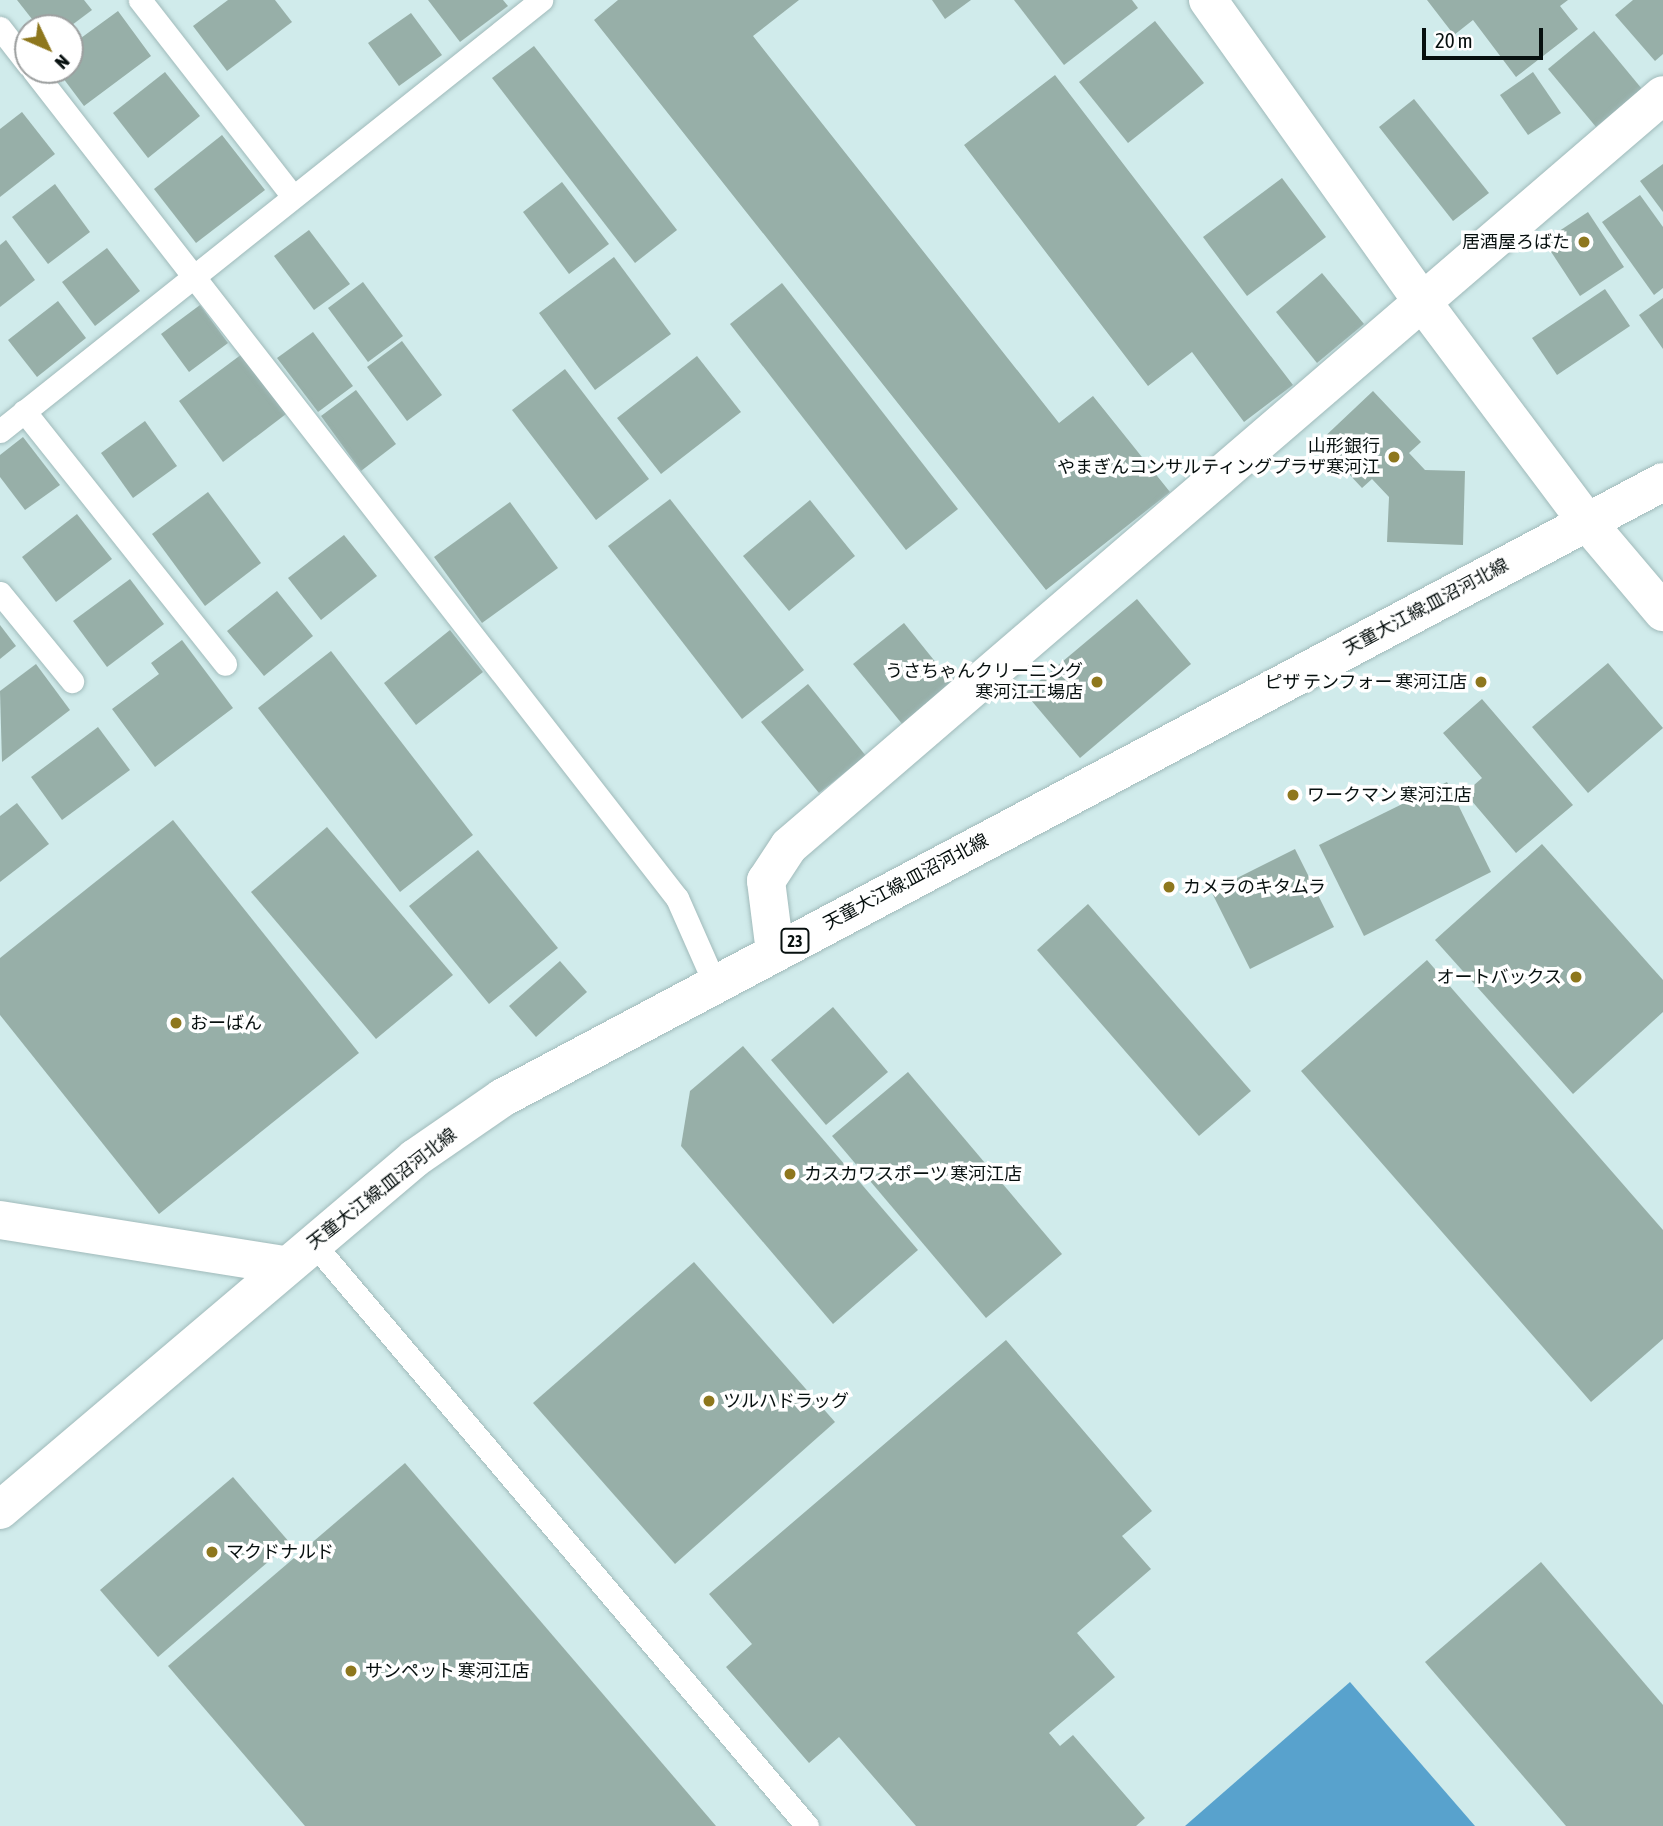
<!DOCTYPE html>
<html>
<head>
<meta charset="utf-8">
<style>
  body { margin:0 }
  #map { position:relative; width:1663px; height:1826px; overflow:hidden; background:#d0ebeb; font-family:"Asap Condensed","Noto Sans JP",sans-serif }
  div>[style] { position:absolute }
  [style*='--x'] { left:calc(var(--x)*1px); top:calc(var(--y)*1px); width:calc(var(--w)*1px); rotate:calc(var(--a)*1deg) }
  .water>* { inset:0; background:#58a2cd }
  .building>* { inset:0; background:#97afa8 }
  .roads { filter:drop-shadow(0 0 2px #a0baba) drop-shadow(0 0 2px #a0baba) }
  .lane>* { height:23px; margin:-11.5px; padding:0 11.5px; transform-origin:11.5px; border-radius:11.5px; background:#fff }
  .street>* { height:38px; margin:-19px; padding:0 19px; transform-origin:19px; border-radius:19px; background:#fff }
  .secondary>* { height:38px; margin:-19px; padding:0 19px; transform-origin:19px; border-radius:19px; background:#fff }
  .primary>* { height:38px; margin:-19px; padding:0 19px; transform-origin:19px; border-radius:19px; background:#fff }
  .dots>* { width:19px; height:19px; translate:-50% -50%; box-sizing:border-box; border:4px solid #fff; border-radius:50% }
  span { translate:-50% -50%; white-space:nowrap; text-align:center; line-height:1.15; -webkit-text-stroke:7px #fff; paint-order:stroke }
  .shield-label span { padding:2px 5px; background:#fff; border:2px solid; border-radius:5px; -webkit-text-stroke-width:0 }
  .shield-label { font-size:16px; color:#07100f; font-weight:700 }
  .poi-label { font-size:18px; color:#07100f }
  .right { translate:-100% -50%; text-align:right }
  .left { translate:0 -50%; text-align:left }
  .street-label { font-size:18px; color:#07100f }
  .north { position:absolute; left:14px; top:14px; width:70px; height:70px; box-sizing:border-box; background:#fff; border:2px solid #9c9f9f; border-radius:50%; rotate:134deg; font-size:19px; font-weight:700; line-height:28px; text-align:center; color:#07100f }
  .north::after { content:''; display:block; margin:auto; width:24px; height:32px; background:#8e771d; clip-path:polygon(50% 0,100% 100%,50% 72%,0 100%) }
  .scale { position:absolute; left:1422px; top:28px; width:121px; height:32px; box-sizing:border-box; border:4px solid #07100f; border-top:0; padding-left:9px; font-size:21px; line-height:24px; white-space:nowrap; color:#07100f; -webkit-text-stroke:5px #fff; paint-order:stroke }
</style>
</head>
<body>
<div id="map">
  <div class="water">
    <i style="clip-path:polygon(1350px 1682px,1475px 1826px,1185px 1826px)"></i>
  </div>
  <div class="building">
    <i style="clip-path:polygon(17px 0,84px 0,92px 10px,68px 28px,39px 28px)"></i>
    <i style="clip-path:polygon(228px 0,275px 0,292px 22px,227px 71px,193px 26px)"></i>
    <i style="clip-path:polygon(428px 0,503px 0,508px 6px,460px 42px)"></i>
    <i style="clip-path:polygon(618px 0,799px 0,753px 36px,1059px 423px,1093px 396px,1170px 492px,1046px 590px,594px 20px)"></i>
    <i style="clip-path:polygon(932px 0,971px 0,945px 19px)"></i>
    <i style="clip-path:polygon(1014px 0,1132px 0,1138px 8px,1064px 65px)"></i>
    <i style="clip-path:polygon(1427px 0,1568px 0,1560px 6px,1578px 29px,1516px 77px,1473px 20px,1454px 35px)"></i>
    <i style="clip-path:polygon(1633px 0,1663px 0,1663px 54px,1655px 61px,1615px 15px)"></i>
    <i style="clip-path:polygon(118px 11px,151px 56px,84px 106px,57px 70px,70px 70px,70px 46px)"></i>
    <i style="clip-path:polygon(411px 13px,442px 55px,399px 86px,368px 43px)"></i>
    <i style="clip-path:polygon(1155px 21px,1204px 83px,1128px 143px,1079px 82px)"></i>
    <i style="clip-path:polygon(1594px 31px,1642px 89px,1596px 127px,1548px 69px)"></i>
    <i style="clip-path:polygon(534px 46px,677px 230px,635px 263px,492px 78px)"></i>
    <i style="clip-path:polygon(165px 72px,200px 116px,148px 158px,113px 113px)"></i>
    <i style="clip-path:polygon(1533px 72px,1561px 113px,1528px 135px,1500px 95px)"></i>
    <i style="clip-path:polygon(1055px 75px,1293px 385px,1244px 422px,1192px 352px,1148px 386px,964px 145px)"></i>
    <i style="clip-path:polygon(1414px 99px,1489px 193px,1453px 221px,1379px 127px)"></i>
    <i style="clip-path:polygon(22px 112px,55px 154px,0 197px,0 129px)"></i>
    <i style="clip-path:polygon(222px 135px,265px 190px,196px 243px,154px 189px)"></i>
    <i style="clip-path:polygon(1663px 164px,1663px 212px,1640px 181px)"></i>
    <i style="clip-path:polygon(1282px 178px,1326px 237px,1247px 296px,1203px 237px)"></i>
    <i style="clip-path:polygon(562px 182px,609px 244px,569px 274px,523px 212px)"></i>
    <i style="clip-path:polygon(55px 184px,90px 232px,48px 264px,12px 217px)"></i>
    <i style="clip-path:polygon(1640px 195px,1663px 227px,1663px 288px,1654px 295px,1602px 222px)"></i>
    <i style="clip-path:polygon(1588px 212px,1624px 267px,1580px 296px,1544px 241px)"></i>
    <i style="clip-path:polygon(309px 230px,350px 284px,314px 310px,274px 256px)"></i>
    <i style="clip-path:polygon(6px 240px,35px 280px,0 307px,0 245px)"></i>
    <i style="clip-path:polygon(107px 248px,140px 291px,95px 326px,62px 282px)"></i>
    <i style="clip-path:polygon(614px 257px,671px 334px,595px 390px,539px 313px)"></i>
    <i style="clip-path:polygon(1322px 273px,1364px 324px,1317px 363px,1276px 312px)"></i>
    <i style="clip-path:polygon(363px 282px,403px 336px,368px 362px,328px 308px)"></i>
    <i style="clip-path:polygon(782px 283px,958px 509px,906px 550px,730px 324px)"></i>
    <i style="clip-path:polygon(1605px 289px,1630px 326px,1557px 375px,1532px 338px)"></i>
    <i style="clip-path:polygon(1663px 298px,1663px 349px,1639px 315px)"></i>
    <i style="clip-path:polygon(58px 301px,86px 338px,37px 377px,8px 340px)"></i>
    <i style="clip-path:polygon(200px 305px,228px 343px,189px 372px,161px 334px)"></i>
    <i style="clip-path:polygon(313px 332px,353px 386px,318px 412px,277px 358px)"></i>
    <i style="clip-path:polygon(402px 341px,442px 395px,407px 421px,367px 367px)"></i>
    <i style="clip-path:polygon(242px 354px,286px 414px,223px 462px,179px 401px)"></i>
    <i style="clip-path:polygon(697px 356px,741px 412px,661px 474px,617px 418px)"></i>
    <i style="clip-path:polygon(565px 369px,649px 479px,596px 520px,512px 410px)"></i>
    <i style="clip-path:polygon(356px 390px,396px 444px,361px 471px,321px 416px)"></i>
    <i style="clip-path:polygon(1373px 391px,1421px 442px,1409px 453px,1425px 470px,1465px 471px,1463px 545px,1387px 542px,1389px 497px,1372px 479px,1362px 488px,1319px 442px)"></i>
    <i style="clip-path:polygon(145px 421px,177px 466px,133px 498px,101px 453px)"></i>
    <i style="clip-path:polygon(23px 437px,60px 485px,25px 510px,0 477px,0 455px)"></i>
    <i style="clip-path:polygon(208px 492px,261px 563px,205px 606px,152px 534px)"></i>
    <i style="clip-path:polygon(670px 499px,804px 670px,742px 719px,608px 546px)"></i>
    <i style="clip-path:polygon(810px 500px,855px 556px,789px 611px,743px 556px)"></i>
    <i style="clip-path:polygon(510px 502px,558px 568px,482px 623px,434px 557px)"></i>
    <i style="clip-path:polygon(77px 514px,112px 559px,56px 602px,22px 557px)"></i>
    <i style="clip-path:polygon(344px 535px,377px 576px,321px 620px,288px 578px)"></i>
    <i style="clip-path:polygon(130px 579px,164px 624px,107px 667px,73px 621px)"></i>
    <i style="clip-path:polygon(277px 591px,313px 636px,264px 676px,227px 631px)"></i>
    <i style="clip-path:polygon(1137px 599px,1191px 664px,1080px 758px,1025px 693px)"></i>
    <i style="clip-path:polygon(904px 623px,954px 685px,903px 725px,853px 664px)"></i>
    <i style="clip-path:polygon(0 625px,16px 646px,0 659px)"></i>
    <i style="clip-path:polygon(450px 630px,483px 672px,416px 725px,384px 683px)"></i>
    <i style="clip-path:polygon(182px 640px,233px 708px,155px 767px,112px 709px,159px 674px,151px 663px)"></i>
    <i style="clip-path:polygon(331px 651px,473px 835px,400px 892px,258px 708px)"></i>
    <i style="clip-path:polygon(1608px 663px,1663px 728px,1588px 793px,1532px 727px)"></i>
    <i style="clip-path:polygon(36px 664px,70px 710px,2px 762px,0 691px)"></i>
    <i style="clip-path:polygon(808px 684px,866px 756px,819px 793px,761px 722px)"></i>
    <i style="clip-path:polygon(1482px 699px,1573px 805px,1516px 853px,1465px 793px,1482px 778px,1443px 733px)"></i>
    <i style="clip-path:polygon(98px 727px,130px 770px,62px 820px,31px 777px)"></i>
    <i style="clip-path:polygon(1447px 782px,1491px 872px,1364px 936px,1319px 845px)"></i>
    <i style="clip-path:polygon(17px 803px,49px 844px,0 882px,0 816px)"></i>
    <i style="clip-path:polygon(173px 820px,359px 1053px,159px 1214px,0 1015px,0 958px)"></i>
    <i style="clip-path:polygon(327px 827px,453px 975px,376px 1039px,251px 892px)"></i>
    <i style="clip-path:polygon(1542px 844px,1663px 980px,1663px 1012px,1573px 1094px,1435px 940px)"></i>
    <i style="clip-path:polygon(1295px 849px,1334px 927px,1250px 969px,1211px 891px)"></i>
    <i style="clip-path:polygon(478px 850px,558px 948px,489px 1004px,409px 906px)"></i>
    <i style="clip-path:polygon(1088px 904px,1251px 1091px,1199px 1136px,1037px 950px)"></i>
    <i style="clip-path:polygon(1427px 960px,1663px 1230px,1663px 1339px,1591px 1402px,1301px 1071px)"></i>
    <i style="clip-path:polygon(560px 961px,587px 992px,536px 1037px,509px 1006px)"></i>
    <i style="clip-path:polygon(833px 1007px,888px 1072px,826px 1125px,771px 1060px)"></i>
    <i style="clip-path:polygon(743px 1046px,918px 1250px,833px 1324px,681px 1146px,690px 1091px)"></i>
    <i style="clip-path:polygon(908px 1072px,1062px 1254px,986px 1318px,832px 1136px)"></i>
    <i style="clip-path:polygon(694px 1262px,835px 1422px,675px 1564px,533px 1403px)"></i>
    <i style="clip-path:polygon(1006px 1340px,1152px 1511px,1122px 1536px,1151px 1569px,1077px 1633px,1115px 1677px,1049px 1733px,1060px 1746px,1073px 1735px,1145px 1818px,1136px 1826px,916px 1826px,839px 1737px,809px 1763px,726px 1667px,752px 1644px,709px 1594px)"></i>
    <i style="clip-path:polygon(405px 1463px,716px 1826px,305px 1826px,168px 1666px)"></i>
    <i style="clip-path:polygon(233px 1477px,290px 1543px,158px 1657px,100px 1590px)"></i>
    <i style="clip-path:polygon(1541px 1562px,1663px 1705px,1663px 1826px,1566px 1826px,1425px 1662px)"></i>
  </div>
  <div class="roads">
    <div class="lane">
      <i style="--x:140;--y:0;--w:247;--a:52.1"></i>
      <i style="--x:0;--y:28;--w:46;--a:52.1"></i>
      <i style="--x:33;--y:70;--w:1049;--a:52.13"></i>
      <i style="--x:677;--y:898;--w:94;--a:66.2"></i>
      <i style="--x:24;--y:411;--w:323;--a:51.5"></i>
      <i style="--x:0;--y:431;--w:692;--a:-38.54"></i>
      <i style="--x:0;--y:593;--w:114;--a:50.7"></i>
      <i style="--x:313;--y:1243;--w:764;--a:49.72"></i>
    </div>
    <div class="street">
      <i style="--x:775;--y:952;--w:72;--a:-97.2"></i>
      <i style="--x:766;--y:881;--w:42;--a:-56.7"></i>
      <i style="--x:789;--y:846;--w:1152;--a:-40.67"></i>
      <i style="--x:0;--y:1220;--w:289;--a:9"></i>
    </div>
    <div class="secondary">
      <i style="--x:1208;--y:0;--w:372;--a:54.6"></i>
      <i style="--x:1423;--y:303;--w:274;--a:53.2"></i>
      <i style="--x:1587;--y:522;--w:118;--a:49.8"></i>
    </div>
    <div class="primary">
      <i style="--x:0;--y:1510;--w:544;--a:-40.3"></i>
      <i style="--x:415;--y:1158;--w:106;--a:-34.6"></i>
      <i style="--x:502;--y:1098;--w:1314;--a:-27.95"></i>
    </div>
  </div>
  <div class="dots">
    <i style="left:1584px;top:242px;background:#8e771d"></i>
    <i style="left:1394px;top:457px;background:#8e771d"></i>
    <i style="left:1097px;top:682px;background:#8e771d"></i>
    <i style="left:1481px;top:682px;background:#8e771d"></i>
    <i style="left:1293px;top:795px;background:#8e771d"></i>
    <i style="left:1169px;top:887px;background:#8e771d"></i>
    <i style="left:1576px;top:977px;background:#8e771d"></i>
    <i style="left:176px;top:1023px;background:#8e771d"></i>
    <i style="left:790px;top:1174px;background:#8e771d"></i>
    <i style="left:709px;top:1401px;background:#8e771d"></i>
    <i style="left:212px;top:1552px;background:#8e771d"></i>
    <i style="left:351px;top:1671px;background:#8e771d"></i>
  </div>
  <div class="shield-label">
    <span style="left:795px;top:941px">23</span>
  </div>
  <div class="poi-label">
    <span class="right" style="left:1570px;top:242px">居酒屋ろばた</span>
    <span class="right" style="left:1380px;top:457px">山形銀行<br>やまぎんコンサルティングプラザ寒河江</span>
    <span class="right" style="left:1083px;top:682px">うさちゃんクリーニング<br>寒河江工場店</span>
    <span class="right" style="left:1467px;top:682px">ピザ テンフォー 寒河江店</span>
    <span class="left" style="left:1307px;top:795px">ワークマン 寒河江店</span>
    <span class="left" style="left:1183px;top:887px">カメラのキタムラ</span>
    <span class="right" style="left:1562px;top:977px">オートバックス</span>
    <span class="left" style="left:190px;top:1023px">おーばん</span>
    <span class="left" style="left:804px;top:1174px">カスカワスポーツ 寒河江店</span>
    <span class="left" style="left:723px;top:1401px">ツルハドラッグ</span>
    <span class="left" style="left:226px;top:1552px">マクドナルド</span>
    <span class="left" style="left:365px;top:1671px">サンペット 寒河江店</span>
  </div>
  <div class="street-label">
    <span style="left:1426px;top:607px;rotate:-28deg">天童大江線;皿沼河北線</span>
    <span style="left:906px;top:882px;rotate:-28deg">天童大江線;皿沼河北線</span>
    <span style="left:382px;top:1189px;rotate:-38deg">天童大江線;皿沼河北線</span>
  </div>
  <div class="north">N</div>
  <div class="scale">20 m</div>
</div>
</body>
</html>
